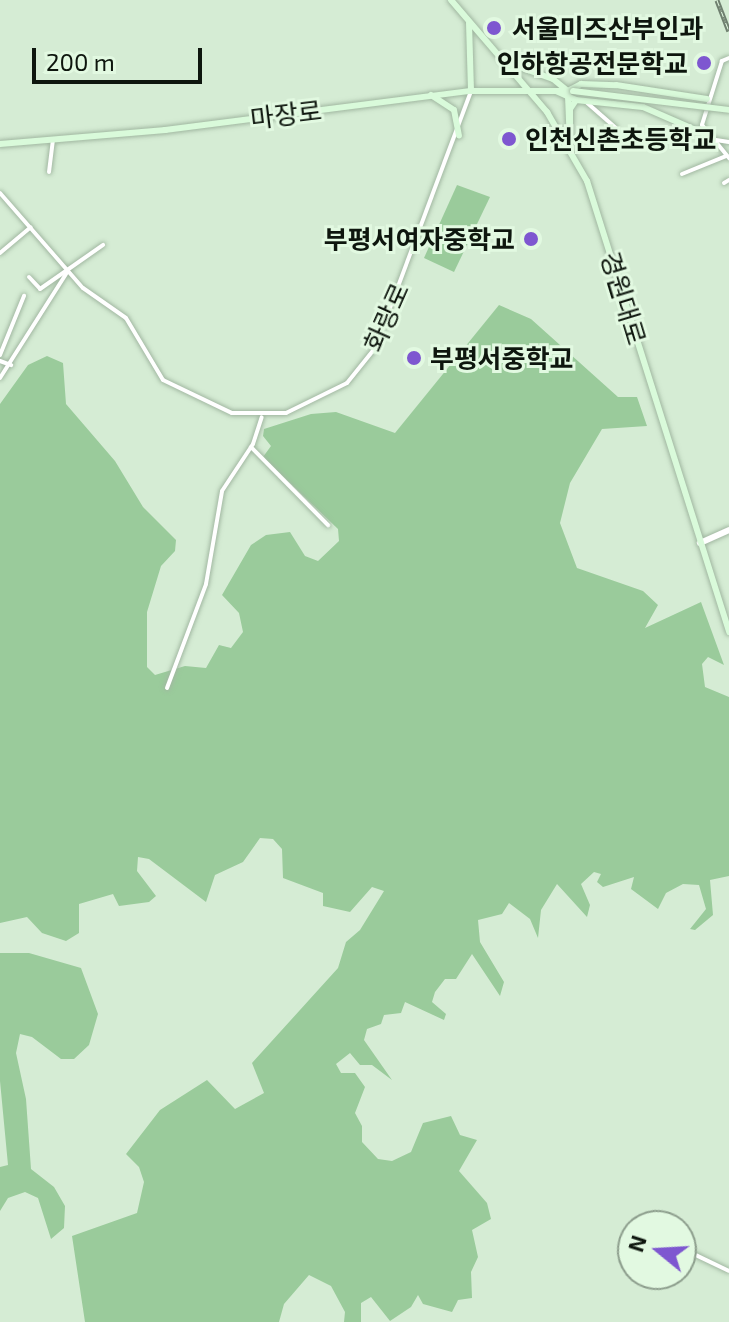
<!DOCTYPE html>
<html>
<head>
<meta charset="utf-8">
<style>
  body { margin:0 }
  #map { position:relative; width:729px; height:1322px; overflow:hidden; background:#d5ecd4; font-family:"Exo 2","Noto Sans KR",sans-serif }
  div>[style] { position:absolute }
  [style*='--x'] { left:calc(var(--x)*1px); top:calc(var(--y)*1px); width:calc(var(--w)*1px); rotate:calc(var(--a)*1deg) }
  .green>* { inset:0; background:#9acb9b }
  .roads { filter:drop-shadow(0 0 2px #a1b7a1) drop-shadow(0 0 2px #a1b7a1) }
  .minor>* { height:4px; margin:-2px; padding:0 2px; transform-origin:2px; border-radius:2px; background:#fff }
  .tertiary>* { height:6px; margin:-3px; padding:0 3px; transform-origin:3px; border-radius:3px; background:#fff }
  .secondary>* { height:6px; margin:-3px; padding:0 3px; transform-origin:3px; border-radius:3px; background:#d9fada }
  .rail>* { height:5px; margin-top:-2.5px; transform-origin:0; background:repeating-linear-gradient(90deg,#e2f9e1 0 6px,#6f7f6f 0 12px); box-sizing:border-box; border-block:2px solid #6f7f6f }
  .bridges { filter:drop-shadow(0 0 2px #a1b7a1) drop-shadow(0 0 2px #a1b7a1) }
  .secondary-bridge>* { height:6px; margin:-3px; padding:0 3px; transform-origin:3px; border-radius:3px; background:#d9fada }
  .dots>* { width:22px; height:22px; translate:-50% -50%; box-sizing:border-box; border:4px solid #e2f9e1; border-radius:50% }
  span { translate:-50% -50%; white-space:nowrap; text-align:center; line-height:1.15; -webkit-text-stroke:6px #e2f9e1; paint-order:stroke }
  .poi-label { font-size:26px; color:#0e160e; font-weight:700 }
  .left { translate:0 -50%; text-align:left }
  .right { translate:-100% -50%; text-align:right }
  .street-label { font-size:26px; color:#0e160e }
  .north { position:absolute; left:617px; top:1210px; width:80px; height:80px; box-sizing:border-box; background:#e2f9e1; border:2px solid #8d9e8d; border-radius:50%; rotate:288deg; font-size:22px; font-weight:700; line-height:32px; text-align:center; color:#0e160e }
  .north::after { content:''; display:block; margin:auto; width:28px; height:36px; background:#7e57d0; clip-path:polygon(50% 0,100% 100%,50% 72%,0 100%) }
  .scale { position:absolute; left:32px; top:48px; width:170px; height:36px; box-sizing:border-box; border:4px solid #0e160e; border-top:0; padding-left:10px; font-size:24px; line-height:28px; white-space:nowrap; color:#0e160e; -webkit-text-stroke:6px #e2f9e1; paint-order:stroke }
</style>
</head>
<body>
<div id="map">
  <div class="green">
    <i style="clip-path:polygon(457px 185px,490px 197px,454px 272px,424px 258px)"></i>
    <i style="clip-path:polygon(499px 305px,531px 319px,618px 397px,637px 397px,647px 426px,602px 429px,570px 483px,560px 523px,577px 568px,643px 591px,658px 605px,645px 628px,701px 602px,724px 665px,708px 657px,702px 664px,705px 687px,729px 697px,729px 876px,710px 880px,713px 915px,695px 930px,690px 929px,706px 909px,699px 885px,683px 884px,666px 893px,658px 909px,631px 889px,634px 877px,603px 887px,597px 882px,601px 874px,594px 872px,581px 884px,590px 905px,587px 917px,557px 884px,541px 910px,538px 938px,530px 919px,509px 903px,502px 914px,478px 920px,480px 942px,504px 982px,500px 996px,472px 954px,456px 979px,445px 979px,435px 992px,432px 1002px,446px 1014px,444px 1020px,405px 1002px,401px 1013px,384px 1015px,381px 1024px,367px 1029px,364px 1040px,392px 1080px,372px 1065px,360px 1065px,350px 1053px,336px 1064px,341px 1073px,355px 1073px,365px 1087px,355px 1113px,362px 1126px,362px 1142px,378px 1159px,392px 1161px,411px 1152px,423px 1123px,451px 1116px,460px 1135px,477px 1140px,459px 1171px,487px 1203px,491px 1219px,472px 1230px,478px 1257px,471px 1272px,472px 1298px,458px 1300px,452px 1312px,423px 1304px,418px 1295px,411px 1307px,390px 1321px,371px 1297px,361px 1303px,361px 1322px,344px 1322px,345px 1312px,331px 1286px,309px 1275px,284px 1304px,279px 1322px,85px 1322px,72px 1236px,137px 1213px,144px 1182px,139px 1167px,126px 1154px,160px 1110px,207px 1080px,235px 1109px,264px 1093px,252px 1063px,338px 968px,346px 942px,360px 930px,384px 891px,372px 887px,350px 912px,323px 906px,323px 893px,283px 878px,282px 849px,273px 839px,260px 838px,243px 862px,215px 875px,206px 902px,149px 859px,138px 857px,137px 871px,156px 896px,149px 902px,119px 906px,113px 894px,79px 904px,79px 933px,66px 941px,42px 933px,27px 917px,0 923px,0 404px,28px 365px,47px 356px,63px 363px,66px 404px,115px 461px,143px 507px,176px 540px,175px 551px,161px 566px,147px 612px,147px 667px,155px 675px,185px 666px,206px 668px,219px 645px,231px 648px,243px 632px,239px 613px,222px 595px,251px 545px,266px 535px,290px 532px,305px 556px,318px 561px,339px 541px,338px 529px,263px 457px,271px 446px,263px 436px,264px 429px,311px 414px,336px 412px,395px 433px)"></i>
    <i style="clip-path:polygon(0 953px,29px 953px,81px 968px,98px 1014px,89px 1045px,74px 1059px,61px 1059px,32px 1037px,20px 1034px,16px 1053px,26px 1099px,31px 1169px,54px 1187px,65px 1206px,64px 1228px,51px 1239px,38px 1198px,25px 1192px,8px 1198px,0 1211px,0 1167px,8px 1165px,0 1081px)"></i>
  </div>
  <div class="roads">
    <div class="minor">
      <i style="--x:729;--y:58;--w:8;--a:157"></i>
      <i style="--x:722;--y:61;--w:67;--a:107.4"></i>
      <i style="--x:702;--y:125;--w:43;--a:50.7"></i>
      <i style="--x:585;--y:101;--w:41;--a:41.1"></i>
      <i style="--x:716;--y:140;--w:13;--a:9"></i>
      <i style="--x:49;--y:172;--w:31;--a:-83"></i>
      <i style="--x:682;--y:174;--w:48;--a:-22.2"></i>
      <i style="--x:724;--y:183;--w:6;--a:-31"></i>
      <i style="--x:0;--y:193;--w:126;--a:48.9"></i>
      <i style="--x:83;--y:288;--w:52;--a:34.9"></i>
      <i style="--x:126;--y:318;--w:72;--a:59.2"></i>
      <i style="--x:163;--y:380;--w:76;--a:25.6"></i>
      <i style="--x:232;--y:413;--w:54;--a:0"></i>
      <i style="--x:286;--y:413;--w:68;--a:-26.2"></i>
      <i style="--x:347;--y:383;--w:45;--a:-51.3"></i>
      <i style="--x:375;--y:348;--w:274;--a:-69.5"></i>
      <i style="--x:0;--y:253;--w:40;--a:-40"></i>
      <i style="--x:29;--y:277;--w:16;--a:47"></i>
      <i style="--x:40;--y:289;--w:77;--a:-34.9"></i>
      <i style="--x:0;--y:355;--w:64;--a:-67.9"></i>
      <i style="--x:0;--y:361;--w:12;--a:20"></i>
      <i style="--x:0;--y:378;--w:127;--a:-57.6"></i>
      <i style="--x:251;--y:447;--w:110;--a:45.4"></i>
      <i style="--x:167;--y:688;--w:111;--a:-69.4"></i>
      <i style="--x:206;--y:584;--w:94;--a:-80.2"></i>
      <i style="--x:222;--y:491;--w:56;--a:-56.6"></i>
      <i style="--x:253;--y:444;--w:28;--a:-72"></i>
      <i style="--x:681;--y:1248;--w:53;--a:25.6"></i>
    </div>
    <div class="tertiary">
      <i style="--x:700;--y:543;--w:32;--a:-24"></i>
    </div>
    <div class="secondary">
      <i style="--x:451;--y:0;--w:148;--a:49.4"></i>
      <i style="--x:547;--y:112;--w:80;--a:59.9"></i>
      <i style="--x:587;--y:181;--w:473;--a:72.5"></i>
      <i style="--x:469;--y:23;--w:68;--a:88.3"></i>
      <i style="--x:503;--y:61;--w:53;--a:19.8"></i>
      <i style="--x:553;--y:79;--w:19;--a:39"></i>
      <i style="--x:556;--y:91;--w:22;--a:24"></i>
      <i style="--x:576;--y:100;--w:67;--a:6"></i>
      <i style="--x:643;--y:107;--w:70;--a:23.6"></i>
      <i style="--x:568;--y:91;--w:15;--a:-28"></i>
      <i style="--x:581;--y:84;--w:35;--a:2"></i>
      <i style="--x:616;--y:85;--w:92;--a:8.7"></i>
      <i style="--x:431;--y:95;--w:27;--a:33"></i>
      <i style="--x:454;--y:110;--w:26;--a:79"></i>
      <i style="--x:568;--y:96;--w:48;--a:87.6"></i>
      <i style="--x:570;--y:124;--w:15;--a:-90"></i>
      <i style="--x:570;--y:109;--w:11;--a:-56"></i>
      <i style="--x:0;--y:144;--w:166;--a:-4.8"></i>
      <i style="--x:165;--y:130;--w:308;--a:-7.3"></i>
      <i style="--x:471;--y:91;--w:102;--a:0"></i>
    </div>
  </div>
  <div class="rail">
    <i style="--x:717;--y:0;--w:33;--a:69"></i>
  </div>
  <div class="bridges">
    <div class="secondary-bridge">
      <i style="--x:573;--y:91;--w:157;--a:6.9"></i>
    </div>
  </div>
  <div class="dots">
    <i style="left:494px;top:28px;background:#7e57d0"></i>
    <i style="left:704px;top:63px;background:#7e57d0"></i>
    <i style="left:509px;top:139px;background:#7e57d0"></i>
    <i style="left:531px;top:239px;background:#7e57d0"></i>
    <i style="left:414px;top:358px;background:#7e57d0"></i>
  </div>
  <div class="poi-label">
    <span class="left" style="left:512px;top:28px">서울미즈산부인과</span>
    <span class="right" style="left:688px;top:63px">인하항공전문학교</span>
    <span class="left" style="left:525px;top:139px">인천신촌초등학교</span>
    <span class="right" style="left:515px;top:239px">부평서여자중학교</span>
    <span class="left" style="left:430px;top:358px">부평서중학교</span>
  </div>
  <div class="street-label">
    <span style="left:286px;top:114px;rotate:-7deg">마장로</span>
    <span style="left:624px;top:298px;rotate:73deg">경원대로</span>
    <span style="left:386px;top:317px;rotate:-66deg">화랑로</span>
  </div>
  <div class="north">N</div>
  <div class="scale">200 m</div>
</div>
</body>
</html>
